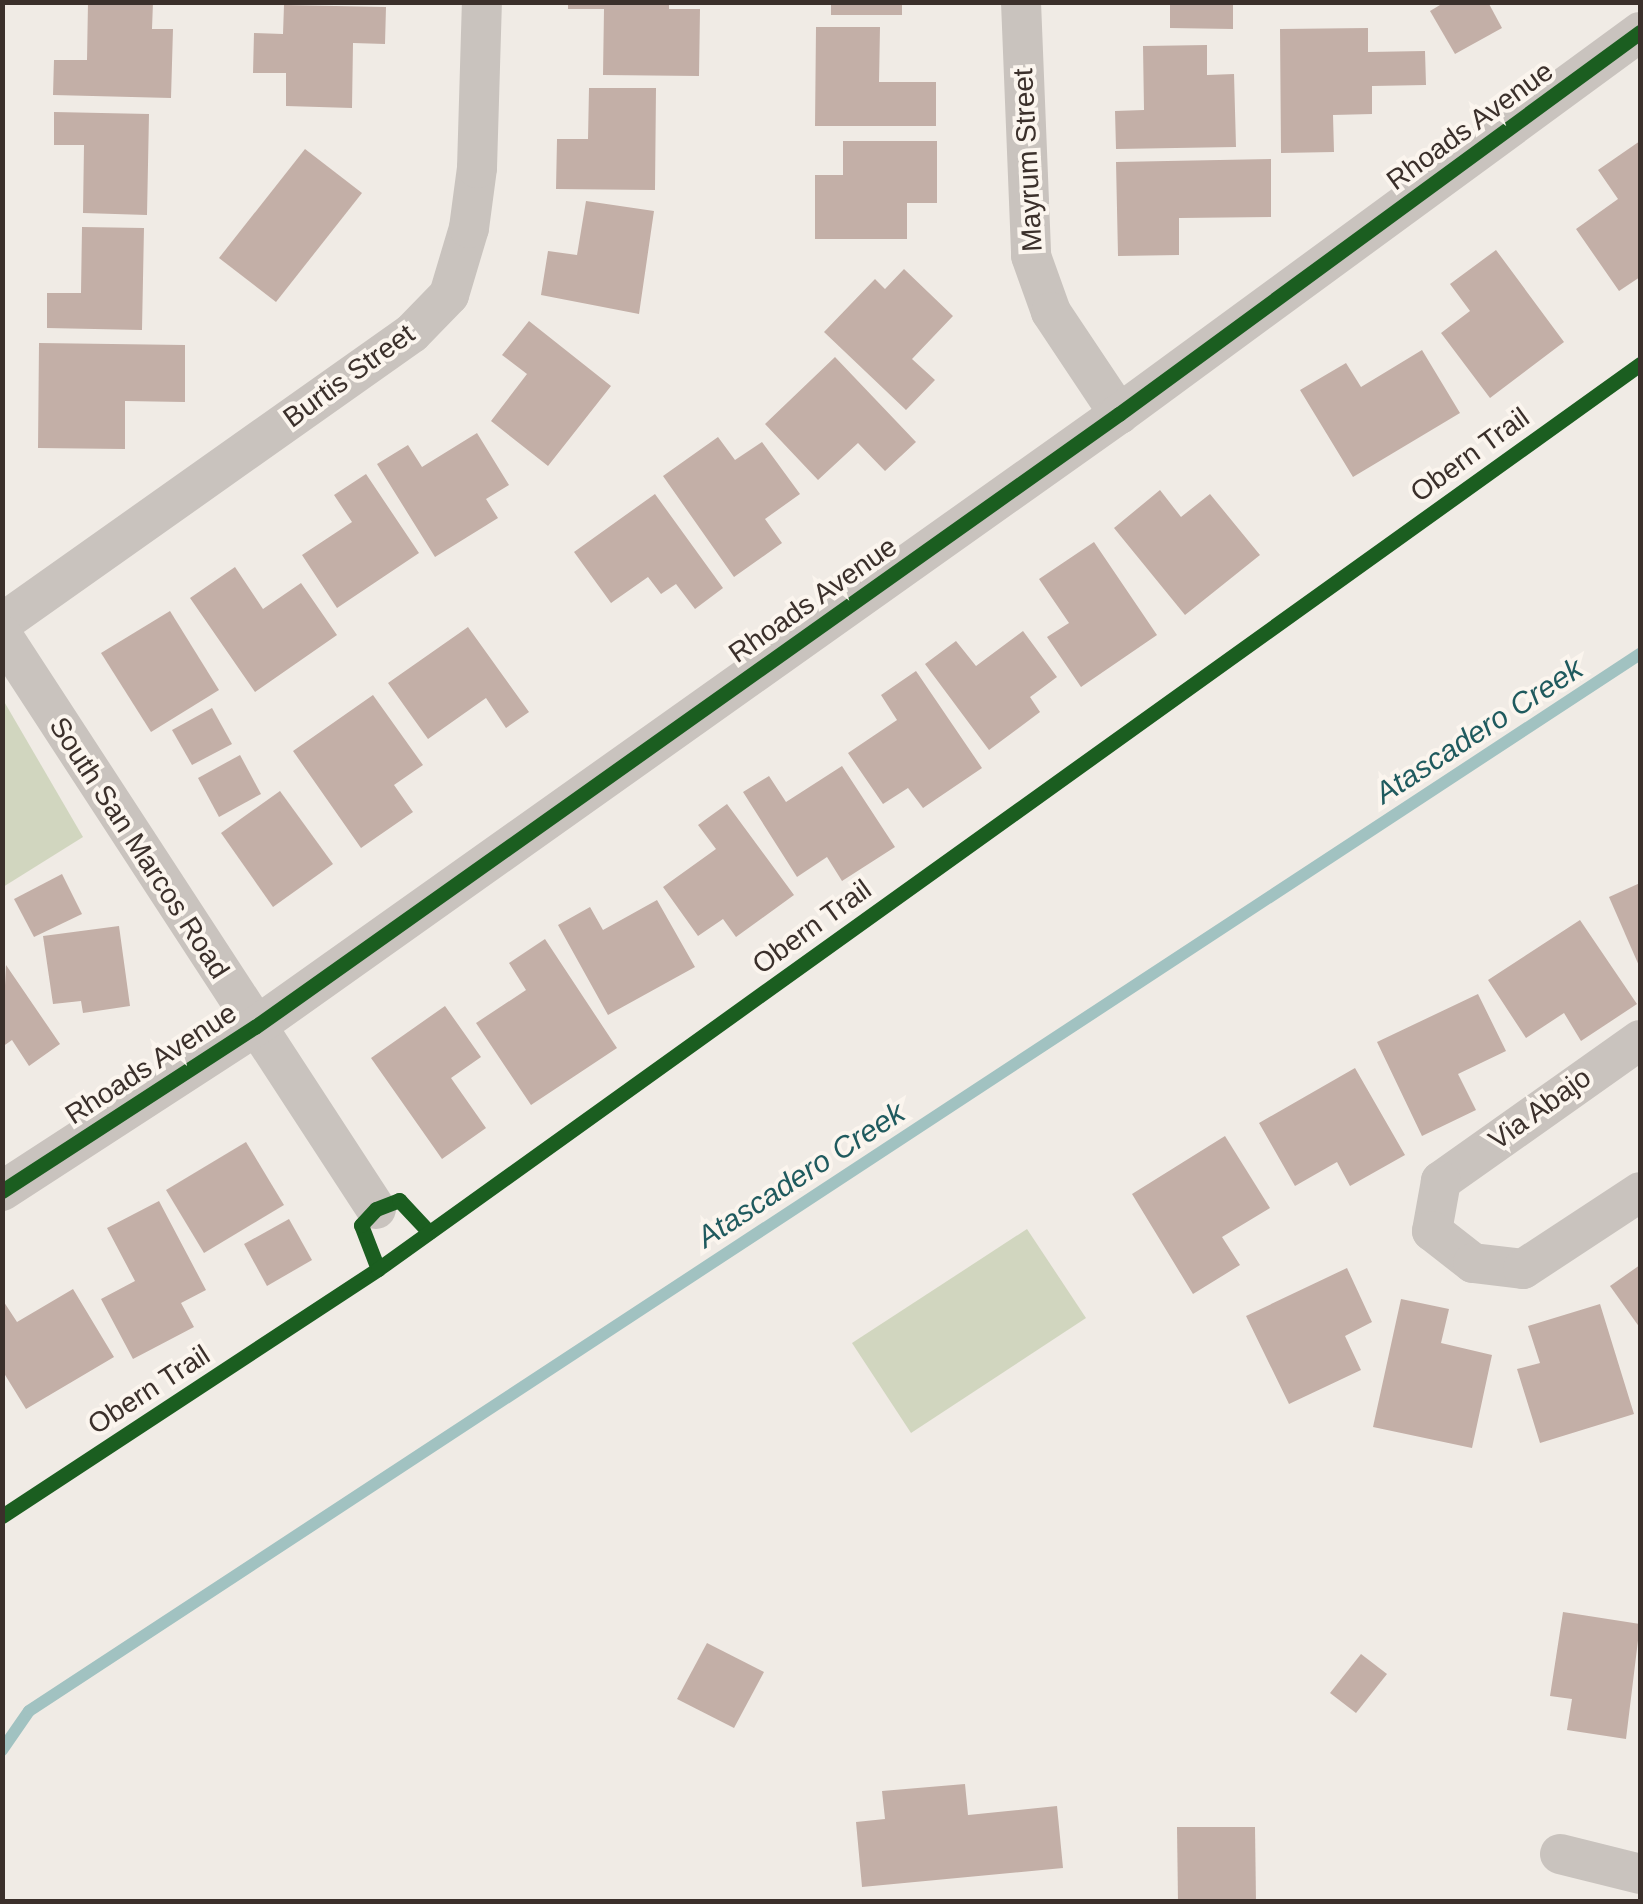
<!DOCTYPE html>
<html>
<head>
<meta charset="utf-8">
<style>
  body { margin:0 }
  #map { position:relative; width:1643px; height:1904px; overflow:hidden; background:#f0ebe5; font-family:Helvetica,sans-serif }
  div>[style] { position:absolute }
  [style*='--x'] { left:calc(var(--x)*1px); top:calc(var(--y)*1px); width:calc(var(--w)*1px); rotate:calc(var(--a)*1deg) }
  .green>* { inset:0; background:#d1d6bf }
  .stream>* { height:12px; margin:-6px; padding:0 6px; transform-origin:6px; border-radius:6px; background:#a1c2c1 }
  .building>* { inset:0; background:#c3afa7 }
  .minor>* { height:40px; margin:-20px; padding:0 20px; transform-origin:20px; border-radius:20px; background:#c9c3be }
  .cycleway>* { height:15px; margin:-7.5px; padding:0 7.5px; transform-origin:7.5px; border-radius:7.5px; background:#1b5e20 }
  span { translate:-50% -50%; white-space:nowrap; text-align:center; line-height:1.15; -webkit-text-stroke:8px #fbf5ee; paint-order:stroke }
  .street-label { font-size:28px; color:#3b302b }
  .water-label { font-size:30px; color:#1f5a5e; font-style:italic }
  .frame { position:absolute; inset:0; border:5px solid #3b302b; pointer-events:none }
</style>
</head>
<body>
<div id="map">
  <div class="green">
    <i style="clip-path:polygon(2px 698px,83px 837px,3px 887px,2px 887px)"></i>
    <i style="clip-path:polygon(1027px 1229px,1086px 1318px,911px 1433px,852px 1343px)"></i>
  </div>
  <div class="stream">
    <i style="--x:2;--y:1750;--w:47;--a:-55.3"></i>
    <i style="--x:29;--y:1711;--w:1927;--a:-33.27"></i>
  </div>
  <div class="building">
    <i style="clip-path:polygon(88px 2px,153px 2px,152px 29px,173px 29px,171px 98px,53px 95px,54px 60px,87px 60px)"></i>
    <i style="clip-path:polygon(568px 2px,669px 2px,669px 9px,700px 9px,699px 76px,603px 75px,604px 9px,568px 9px)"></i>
    <i style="clip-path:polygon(831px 2px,902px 2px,902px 15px,831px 15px)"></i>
    <i style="clip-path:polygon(1170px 2px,1233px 2px,1233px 29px,1170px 28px)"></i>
    <i style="clip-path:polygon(1445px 2px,1488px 2px,1502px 28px,1455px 54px,1430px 11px)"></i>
    <i style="clip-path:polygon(284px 5px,386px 7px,385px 44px,353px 43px,352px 108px,286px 106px,286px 73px,253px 73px,254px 33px,283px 34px)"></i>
    <i style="clip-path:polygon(816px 27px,880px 27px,879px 82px,936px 82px,936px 126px,815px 126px)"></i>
    <i style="clip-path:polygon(1368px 28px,1368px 52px,1425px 51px,1426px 85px,1372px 86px,1372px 114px,1333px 115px,1334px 152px,1281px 153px,1280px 29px)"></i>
    <i style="clip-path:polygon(1207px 45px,1207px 75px,1234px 74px,1236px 147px,1116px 149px,1115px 111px,1144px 110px,1143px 46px)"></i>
    <i style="clip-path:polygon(589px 88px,656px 88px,655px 190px,556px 189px,557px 139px,588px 139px)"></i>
    <i style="clip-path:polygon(54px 112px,149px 114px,147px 215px,83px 213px,84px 145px,54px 145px)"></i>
    <i style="clip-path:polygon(843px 141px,937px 141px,937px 203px,907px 203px,907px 239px,815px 239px,815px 175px,843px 175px)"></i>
    <i style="clip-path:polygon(1640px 141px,1640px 277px,1619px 291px,1576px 229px,1618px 199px,1598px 170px)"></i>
    <i style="clip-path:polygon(305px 149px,362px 193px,276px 302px,219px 258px)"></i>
    <i style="clip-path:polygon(1271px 159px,1271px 217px,1179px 218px,1179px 255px,1118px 256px,1116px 162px)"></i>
    <i style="clip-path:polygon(586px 201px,654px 211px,639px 314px,541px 295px,548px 251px,577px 255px)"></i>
    <i style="clip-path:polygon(82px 227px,144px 228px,142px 330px,47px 328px,47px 293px,81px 293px)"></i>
    <i style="clip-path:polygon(1496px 250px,1564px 342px,1490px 398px,1441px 333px,1470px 311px,1450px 284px)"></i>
    <i style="clip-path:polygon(904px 269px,953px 316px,912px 359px,935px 380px,906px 410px,824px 332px,875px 279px,885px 289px)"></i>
    <i style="clip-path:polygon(529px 321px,611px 386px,548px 466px,491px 421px,527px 374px,502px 355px)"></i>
    <i style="clip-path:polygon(39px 343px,185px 345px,185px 402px,125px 401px,125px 449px,38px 448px)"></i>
    <i style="clip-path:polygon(1422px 350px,1460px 413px,1353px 477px,1300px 390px,1346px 363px,1361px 387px)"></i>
    <i style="clip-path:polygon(835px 357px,916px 442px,885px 471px,858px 443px,818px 480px,765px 424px)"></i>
    <i style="clip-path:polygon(477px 433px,509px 485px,486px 499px,498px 518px,435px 557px,377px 464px,408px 445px,422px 467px)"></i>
    <i style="clip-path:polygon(718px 437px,735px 460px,762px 442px,800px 494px,765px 519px,782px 543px,734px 577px,663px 476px)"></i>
    <i style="clip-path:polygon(366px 474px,419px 553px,337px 608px,302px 555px,352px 522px,334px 495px)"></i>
    <i style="clip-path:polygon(1160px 490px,1181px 517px,1210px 494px,1260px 555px,1185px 615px,1114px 528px)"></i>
    <i style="clip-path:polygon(655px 494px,723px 588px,695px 609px,676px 584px,661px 594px,648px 577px,611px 603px,574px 552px)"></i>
    <i style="clip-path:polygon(1094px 542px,1157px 635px,1081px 687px,1047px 637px,1069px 623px,1039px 579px)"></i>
    <i style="clip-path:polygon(235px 567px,263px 609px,301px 583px,337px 635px,255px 692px,190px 598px)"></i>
    <i style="clip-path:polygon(170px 611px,219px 690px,151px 732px,101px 653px)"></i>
    <i style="clip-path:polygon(468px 627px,529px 712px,506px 728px,486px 698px,428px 739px,388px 683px)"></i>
    <i style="clip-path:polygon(1023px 631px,1057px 677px,1030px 697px,1040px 712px,989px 750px,925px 664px,956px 641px,976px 666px)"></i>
    <i style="clip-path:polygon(916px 671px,982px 768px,923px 808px,908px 788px,883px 804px,848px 753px,897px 720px,881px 695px)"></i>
    <i style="clip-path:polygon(373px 695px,423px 765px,394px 785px,413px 812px,361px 848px,293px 751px)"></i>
    <i style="clip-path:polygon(212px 708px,232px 744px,192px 765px,172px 730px)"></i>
    <i style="clip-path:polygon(240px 755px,261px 794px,219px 817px,198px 778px)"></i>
    <i style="clip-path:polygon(842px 766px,895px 847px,842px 881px,827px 857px,797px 877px,743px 792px,769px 776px,786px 802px)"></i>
    <i style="clip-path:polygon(280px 791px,333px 864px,273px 907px,221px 833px)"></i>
    <i style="clip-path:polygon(727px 804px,794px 895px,736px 937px,723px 919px,698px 936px,663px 887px,716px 849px,698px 825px)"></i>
    <i style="clip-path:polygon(62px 874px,82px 914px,34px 937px,14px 899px)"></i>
    <i style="clip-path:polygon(1640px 883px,1640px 968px,1609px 897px)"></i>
    <i style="clip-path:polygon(657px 900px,695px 967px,608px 1015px,558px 925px,590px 907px,603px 930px)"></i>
    <i style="clip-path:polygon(1580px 920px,1637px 1004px,1581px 1041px,1564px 1013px,1526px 1038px,1488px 980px)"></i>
    <i style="clip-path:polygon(119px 926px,130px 1006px,83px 1013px,81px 1001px,53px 1004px,43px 936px)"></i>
    <i style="clip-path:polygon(545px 939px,617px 1048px,531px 1105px,476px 1023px,526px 990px,509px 963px)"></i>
    <i style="clip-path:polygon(6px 965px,60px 1044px,29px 1066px,12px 1040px,2px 1047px)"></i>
    <i style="clip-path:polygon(1478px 994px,1506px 1051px,1458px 1074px,1476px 1110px,1422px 1136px,1377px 1042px)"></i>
    <i style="clip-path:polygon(445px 1006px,481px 1057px,451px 1078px,486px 1128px,442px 1159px,371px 1058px)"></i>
    <i style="clip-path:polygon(1355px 1068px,1405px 1155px,1350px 1186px,1337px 1162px,1295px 1186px,1259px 1123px)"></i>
    <i style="clip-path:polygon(1225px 1136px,1270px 1208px,1222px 1237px,1240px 1265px,1193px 1294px,1132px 1194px)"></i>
    <i style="clip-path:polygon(246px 1142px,284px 1205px,204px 1253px,166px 1190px)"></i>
    <i style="clip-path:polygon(159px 1201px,206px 1290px,181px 1303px,194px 1327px,133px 1359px,101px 1299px,135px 1281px,107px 1228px)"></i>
    <i style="clip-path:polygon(289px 1219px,312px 1260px,267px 1286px,244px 1244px)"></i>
    <i style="clip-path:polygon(1640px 1265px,1640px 1328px,1610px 1286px)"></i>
    <i style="clip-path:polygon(1347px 1268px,1372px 1322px,1345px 1336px,1361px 1370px,1289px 1404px,1246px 1316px)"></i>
    <i style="clip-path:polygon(73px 1289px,114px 1357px,26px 1409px,2px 1370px,2px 1299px,17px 1322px)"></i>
    <i style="clip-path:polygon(1401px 1299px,1449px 1309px,1441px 1343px,1492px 1355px,1472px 1448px,1373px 1427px)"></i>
    <i style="clip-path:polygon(1600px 1304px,1634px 1414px,1540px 1443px,1517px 1369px,1540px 1363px,1528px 1326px)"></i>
    <i style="clip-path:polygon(1563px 1612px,1640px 1624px,1626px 1739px,1567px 1730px,1572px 1699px,1550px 1696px)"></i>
    <i style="clip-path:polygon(707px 1643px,764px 1672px,734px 1728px,677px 1699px)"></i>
    <i style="clip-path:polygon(1361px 1654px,1387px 1674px,1356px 1713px,1330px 1693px)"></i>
    <i style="clip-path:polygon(965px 1784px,968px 1815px,1057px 1806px,1063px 1868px,862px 1887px,856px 1822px,885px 1819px,882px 1791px)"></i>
    <i style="clip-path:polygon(1177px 1827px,1255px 1827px,1256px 1902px,1178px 1902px)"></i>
  </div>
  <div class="minor">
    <i style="--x:1021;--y:2;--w:254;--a:87.7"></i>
    <i style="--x:1031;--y:256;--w:59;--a:70.3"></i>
    <i style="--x:1051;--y:312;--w:123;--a:56.3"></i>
    <i style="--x:2;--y:623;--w:502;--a:-35.27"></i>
    <i style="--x:412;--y:333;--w:53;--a:-45.8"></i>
    <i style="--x:449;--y:295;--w:70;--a:-73.4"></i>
    <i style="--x:469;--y:228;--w:61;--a:-82.4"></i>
    <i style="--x:477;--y:168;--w:166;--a:-88.3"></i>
    <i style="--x:2;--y:635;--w:685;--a:56.91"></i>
    <i style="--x:1640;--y:1040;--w:244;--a:144.7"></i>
    <i style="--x:1441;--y:1181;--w:51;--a:100.2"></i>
    <i style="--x:1432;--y:1231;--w:52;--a:38"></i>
    <i style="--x:1473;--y:1263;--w:50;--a:6.8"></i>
    <i style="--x:1523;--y:1269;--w:140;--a:-33.3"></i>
    <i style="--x:2;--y:1191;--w:302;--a:-33"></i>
    <i style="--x:255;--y:1027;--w:1059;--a:-35.36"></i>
    <i style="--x:1119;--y:414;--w:646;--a:-36.25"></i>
    <i style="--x:1560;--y:1854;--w:82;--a:14"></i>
  </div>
  <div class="cycleway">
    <i style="--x:2;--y:1191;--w:302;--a:-33"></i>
    <i style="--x:255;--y:1027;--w:1059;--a:-35.36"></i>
    <i style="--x:1119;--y:414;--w:646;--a:-36.25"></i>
    <i style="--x:378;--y:1269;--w:47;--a:-111.1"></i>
    <i style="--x:361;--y:1225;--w:22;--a:-47"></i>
    <i style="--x:376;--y:1209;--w:25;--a:-21"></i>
    <i style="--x:399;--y:1200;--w:44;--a:46.8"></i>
    <i style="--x:2;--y:1516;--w:450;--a:-33.3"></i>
    <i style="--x:378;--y:1269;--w:1553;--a:-35.64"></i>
  </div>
  <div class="street-label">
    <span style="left:1470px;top:126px;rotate:-36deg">Rhoads Avenue</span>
    <span style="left:1028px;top:160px;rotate:-93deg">Mayrum Street</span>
    <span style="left:349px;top:376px;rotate:-36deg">Burtis Street</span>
    <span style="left:1470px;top:455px;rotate:-36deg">Obern Trail</span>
    <span style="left:813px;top:600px;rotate:-35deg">Rhoads Avenue</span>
    <span style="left:139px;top:848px;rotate:57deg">South San Marcos Road</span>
    <span style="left:812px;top:927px;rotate:-36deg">Obern Trail</span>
    <span style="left:151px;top:1064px;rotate:-33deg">Rhoads Avenue</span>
    <span style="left:1540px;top:1109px;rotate:-36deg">Via Abajo</span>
    <span style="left:149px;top:1390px;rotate:-33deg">Obern Trail</span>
  </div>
  <div class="water-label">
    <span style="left:1479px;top:731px;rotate:-33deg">Atascadero Creek</span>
    <span style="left:801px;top:1175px;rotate:-33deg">Atascadero Creek</span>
  </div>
  <div class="frame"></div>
</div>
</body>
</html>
